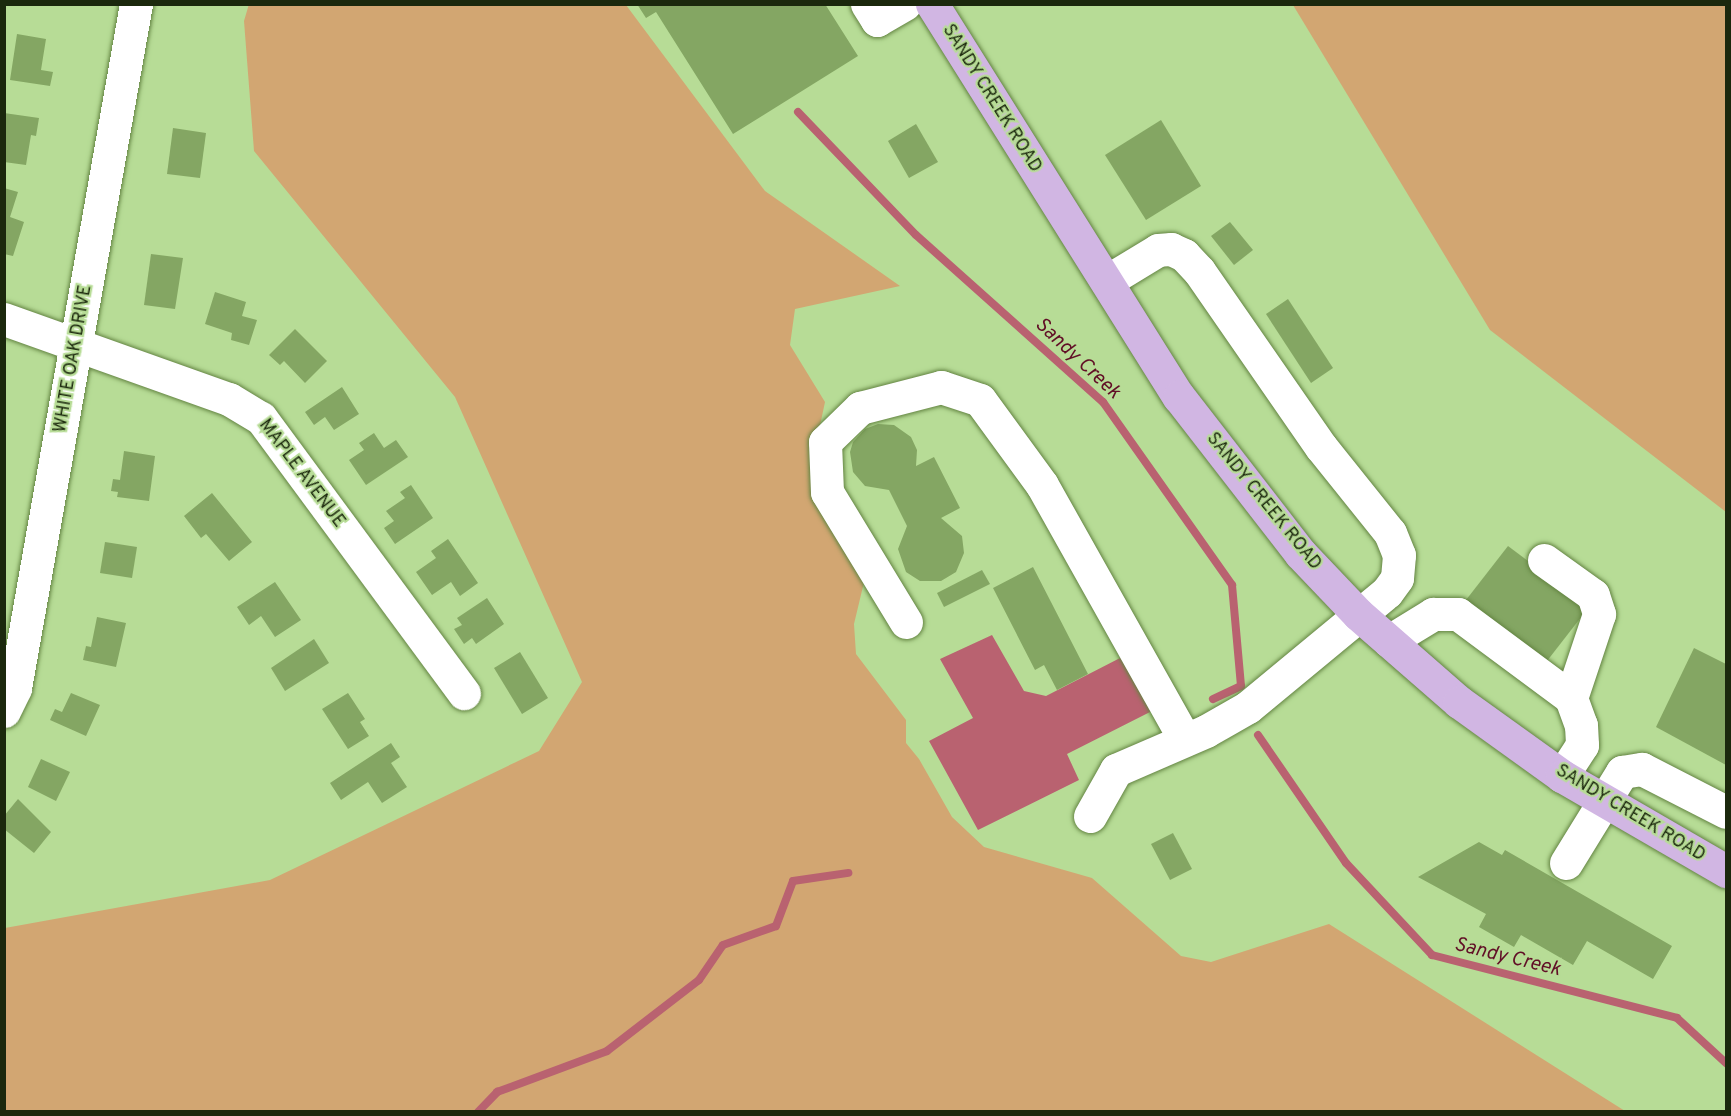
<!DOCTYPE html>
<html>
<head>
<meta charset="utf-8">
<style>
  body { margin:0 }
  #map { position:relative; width:1731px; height:1116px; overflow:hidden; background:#b7dc96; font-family:Overpass,sans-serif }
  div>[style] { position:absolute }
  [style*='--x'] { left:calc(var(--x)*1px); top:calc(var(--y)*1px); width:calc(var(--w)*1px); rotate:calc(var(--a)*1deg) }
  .green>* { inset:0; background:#d2a672 }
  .water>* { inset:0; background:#b96270 }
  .stream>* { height:8px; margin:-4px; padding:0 4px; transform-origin:4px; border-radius:4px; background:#b96270 }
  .building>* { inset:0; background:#84a663 }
  .roads { filter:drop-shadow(0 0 2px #638442) drop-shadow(0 0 2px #638442) }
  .minor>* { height:33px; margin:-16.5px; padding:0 16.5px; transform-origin:16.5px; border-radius:16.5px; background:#fff }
  .major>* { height:33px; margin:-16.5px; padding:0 16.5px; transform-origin:16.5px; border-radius:16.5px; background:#d1b6e3 }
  span { translate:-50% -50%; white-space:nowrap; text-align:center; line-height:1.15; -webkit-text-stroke:4.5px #b7dc96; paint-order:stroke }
  .street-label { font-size:18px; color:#1b280d }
  .water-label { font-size:20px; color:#610f26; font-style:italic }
  .frame { position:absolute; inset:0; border:6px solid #1b280d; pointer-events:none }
</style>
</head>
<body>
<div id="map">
  <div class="green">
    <i style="clip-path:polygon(249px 4px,626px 5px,765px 191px,900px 286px,795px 309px,790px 345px,825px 402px,815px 449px,865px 578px,854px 624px,856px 654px,906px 720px,906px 743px,919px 759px,952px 817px,984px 847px,1092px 878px,1181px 956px,1211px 962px,1329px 924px,1625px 1111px,5px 1112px,5px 928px,270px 880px,539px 751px,582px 682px,455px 397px,254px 151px,244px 21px)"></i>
    <i style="clip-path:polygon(1293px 5px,1726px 5px,1726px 512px,1490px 330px)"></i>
  </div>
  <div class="water">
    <i style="clip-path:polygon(992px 635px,1024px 691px,1046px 696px,1122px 657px,1152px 711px,1067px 754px,1079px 780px,978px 830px,929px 741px,973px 718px,940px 659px)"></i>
  </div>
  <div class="stream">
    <i style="--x:798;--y:112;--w:170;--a:46.2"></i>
    <i style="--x:916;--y:235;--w:251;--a:41.8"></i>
    <i style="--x:1103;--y:402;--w:224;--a:54.8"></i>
    <i style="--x:1232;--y:585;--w:101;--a:84.9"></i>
    <i style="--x:1241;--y:686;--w:31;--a:155"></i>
    <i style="--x:1258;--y:735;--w:155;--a:55.5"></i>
    <i style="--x:1346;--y:863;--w:126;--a:46.9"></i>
    <i style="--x:1432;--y:955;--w:253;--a:14.4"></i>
    <i style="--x:1677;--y:1018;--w:67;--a:42.6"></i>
    <i style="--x:478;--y:1112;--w:28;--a:-46"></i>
    <i style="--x:497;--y:1092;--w:117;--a:-20.4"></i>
    <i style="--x:607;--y:1051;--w:116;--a:-37.7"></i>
    <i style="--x:699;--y:980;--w:42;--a:-55.6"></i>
    <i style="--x:723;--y:945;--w:56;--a:-19.7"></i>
    <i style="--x:776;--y:926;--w:48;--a:-69.3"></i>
    <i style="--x:793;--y:881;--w:56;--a:-8.3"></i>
  </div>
  <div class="building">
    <i style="clip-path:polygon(637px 4px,825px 4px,858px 56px,733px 134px,656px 12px,646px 18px)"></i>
    <i style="clip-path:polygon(17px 34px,46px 39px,41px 70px,53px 72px,50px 86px,10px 80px)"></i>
    <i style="clip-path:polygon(4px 113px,39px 118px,36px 136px,31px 135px,26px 165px,4px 162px)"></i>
    <i style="clip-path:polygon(1161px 120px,1201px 186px,1146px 220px,1105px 155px)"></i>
    <i style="clip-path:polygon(916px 124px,938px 162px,909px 178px,888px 141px)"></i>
    <i style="clip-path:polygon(173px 128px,206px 133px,200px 178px,167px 174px)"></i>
    <i style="clip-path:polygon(4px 188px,18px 192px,10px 217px,24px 222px,13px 256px,4px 254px)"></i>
    <i style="clip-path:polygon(1230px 222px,1253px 250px,1234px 265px,1211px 236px)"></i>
    <i style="clip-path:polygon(151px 254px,183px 258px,175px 309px,144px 305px)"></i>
    <i style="clip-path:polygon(215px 292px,246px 302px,242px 316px,257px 320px,249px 345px,231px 340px,232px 333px,205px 324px)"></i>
    <i style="clip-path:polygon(1288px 299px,1333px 368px,1311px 383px,1266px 314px)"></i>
    <i style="clip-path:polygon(295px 329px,327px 361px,305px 383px,284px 361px,280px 365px,269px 355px)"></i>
    <i style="clip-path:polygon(342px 387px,359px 414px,334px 430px,325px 417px,314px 425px,305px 412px)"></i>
    <i style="clip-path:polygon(878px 424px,894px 425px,911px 437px,917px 450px,916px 466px,934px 457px,960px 508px,941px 518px,962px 536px,964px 553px,956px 572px,941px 581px,920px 581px,906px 572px,898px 549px,907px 526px,889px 490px,865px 486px,853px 472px,850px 452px,853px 442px,865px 429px)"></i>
    <i style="clip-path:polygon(374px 433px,384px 448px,396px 440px,408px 457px,366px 485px,349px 460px,364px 450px,359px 443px)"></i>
    <i style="clip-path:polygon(124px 451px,155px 456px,149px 501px,117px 497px,118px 492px,111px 491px,113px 479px,120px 480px)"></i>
    <i style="clip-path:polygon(411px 485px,433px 518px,395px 544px,384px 528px,394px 521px,386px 511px,405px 498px,400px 492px)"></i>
    <i style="clip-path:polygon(212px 493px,252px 542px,229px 561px,206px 534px,201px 538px,184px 516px)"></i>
    <i style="clip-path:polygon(448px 539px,478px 583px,460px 596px,451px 582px,432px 595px,416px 572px,436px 558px,431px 551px)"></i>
    <i style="clip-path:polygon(105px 542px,137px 547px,132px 578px,100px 573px)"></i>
    <i style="clip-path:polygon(1508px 546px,1589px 607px,1547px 661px,1466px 600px)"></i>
    <i style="clip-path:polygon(1033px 567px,1088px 674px,1057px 690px,1044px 665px,1035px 670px,993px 588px)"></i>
    <i style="clip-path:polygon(982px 570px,990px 584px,944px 607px,937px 593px)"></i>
    <i style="clip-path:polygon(275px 582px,301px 620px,275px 637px,261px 616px,249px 625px,237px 607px)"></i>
    <i style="clip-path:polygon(487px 598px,504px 624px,476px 644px,472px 638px,464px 644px,454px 629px,462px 625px,457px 618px)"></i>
    <i style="clip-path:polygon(97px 617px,126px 623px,116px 667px,83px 660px,86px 646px,91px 647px)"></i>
    <i style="clip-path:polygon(314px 639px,329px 663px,285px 691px,271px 668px)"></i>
    <i style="clip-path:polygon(1694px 648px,1726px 664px,1726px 765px,1656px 727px)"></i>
    <i style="clip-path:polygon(520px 652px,548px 698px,522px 714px,494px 668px)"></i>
    <i style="clip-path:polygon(71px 693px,100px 705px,86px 736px,50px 720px,55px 709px,62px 712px)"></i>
    <i style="clip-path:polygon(348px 693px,365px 719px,360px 722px,369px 736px,348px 749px,322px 709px)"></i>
    <i style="clip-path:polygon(391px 743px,400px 757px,391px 763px,407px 787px,382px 803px,368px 782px,341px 800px,330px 783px)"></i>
    <i style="clip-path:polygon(41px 759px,70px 772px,56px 801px,28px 787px)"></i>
    <i style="clip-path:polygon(18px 799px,51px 832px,34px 853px,4px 829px,4px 816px)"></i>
    <i style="clip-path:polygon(1173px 833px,1192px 869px,1170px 880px,1151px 844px)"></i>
    <i style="clip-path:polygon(1479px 842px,1502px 855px,1505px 850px,1672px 946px,1653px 979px,1587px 941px,1573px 965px,1521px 935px,1514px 947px,1479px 927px,1486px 914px,1418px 877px)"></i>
  </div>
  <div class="roads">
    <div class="minor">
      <i style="--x:867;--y:4;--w:19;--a:58"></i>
      <i style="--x:877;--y:20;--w:32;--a:-30"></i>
      <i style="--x:4;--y:319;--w:239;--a:19.6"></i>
      <i style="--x:229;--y:399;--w:37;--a:31"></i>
      <i style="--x:261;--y:418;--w:342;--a:53.6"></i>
      <i style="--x:1544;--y:560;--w:60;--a:35.5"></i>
      <i style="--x:1593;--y:595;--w:20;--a:72"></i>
      <i style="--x:1599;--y:614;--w:89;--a:108.4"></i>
      <i style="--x:906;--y:622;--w:152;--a:-121.3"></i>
      <i style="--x:827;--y:492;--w:50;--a:-92.3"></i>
      <i style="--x:825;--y:442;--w:49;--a:-44.2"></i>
      <i style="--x:860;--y:408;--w:84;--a:-14.5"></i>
      <i style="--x:941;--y:387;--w:41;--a:18.4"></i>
      <i style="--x:980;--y:400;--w:105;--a:53.9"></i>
      <i style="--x:1042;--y:485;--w:292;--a:60.7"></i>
      <i style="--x:1389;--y:641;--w:52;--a:-31.5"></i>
      <i style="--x:1433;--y:614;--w:25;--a:0"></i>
      <i style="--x:1458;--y:614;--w:141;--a:36.6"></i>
      <i style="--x:1571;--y:698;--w:29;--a:70"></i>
      <i style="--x:1581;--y:725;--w:20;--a:87"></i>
      <i style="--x:1582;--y:745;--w:37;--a:123"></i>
      <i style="--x:4;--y:711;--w:25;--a:-64"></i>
      <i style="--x:15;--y:688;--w:695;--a:-79.97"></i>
      <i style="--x:1090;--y:816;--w:53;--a:-60.5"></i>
      <i style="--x:1116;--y:770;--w:98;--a:-23.4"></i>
      <i style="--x:1206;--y:731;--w:48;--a:-29.7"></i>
      <i style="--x:1248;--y:707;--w:180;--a:-39.6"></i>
      <i style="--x:1387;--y:592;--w:17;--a:-54"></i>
      <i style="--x:1397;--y:578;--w:23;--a:-85"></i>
      <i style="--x:1399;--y:555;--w:24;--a:-112"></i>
      <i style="--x:1390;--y:533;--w:110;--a:-128.7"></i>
      <i style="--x:1321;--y:447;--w:214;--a:-124.7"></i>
      <i style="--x:1199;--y:271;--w:22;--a:-133"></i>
      <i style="--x:1184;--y:255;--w:14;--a:-155"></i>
      <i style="--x:1171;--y:249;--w:13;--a:176"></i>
      <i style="--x:1158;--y:250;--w:60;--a:148.7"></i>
      <i style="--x:1566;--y:863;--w:107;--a:-58.4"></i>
      <i style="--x:1622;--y:772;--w:20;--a:-9"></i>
      <i style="--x:1642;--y:769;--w:94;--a:27.1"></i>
    </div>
    <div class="major">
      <i style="--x:932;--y:4;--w:464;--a:57.9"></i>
      <i style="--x:1179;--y:397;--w:197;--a:52.2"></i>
      <i style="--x:1300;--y:553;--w:84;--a:46.4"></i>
      <i style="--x:1358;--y:614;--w:134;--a:41.1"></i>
      <i style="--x:1459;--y:702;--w:127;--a:35.7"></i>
      <i style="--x:1562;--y:776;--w:190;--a:30.1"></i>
    </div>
  </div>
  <div class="street-label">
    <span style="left:991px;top:99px;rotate:58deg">SANDY CREEK ROAD</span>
    <span style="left:74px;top:359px;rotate:-80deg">WHITE OAK DRIVE</span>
    <span style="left:301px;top:474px;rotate:53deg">MAPLE AVENUE</span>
    <span style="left:1263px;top:502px;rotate:51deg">SANDY CREEK ROAD</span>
    <span style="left:1630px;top:814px;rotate:31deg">SANDY CREEK ROAD</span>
  </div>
  <div class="water-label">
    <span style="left:1077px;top:359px;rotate:43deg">Sandy Creek</span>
    <span style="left:1507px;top:958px;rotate:14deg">Sandy Creek</span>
  </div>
  <div class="frame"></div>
</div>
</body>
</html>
